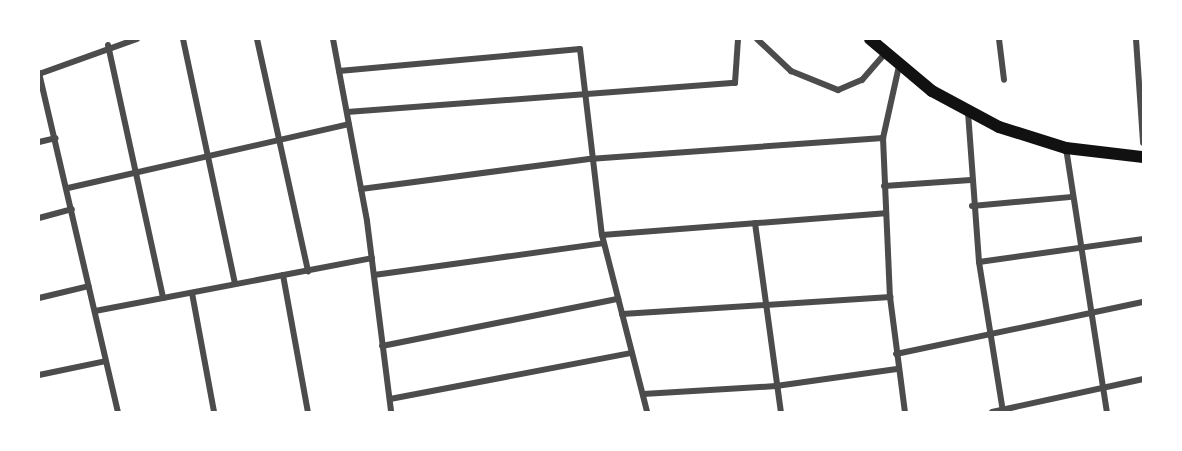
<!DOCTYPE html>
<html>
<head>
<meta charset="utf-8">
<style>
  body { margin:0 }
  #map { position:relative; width:1182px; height:451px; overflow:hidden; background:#fff; font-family:"Alegreya Sans",sans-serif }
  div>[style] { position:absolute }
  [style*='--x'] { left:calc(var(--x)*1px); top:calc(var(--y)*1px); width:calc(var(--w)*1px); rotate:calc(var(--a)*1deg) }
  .minor>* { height:6px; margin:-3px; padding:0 3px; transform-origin:3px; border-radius:3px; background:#4c4c4c }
  .secondary>* { height:12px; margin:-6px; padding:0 6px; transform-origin:6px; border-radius:6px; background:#111 }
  span { translate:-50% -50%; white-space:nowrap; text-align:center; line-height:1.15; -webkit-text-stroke:6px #fff; paint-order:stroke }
  .frame { position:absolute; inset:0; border:40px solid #fff; pointer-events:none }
</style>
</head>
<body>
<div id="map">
  <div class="minor">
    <i style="--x:183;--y:39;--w:250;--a:78"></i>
    <i style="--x:257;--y:39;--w:238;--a:77.6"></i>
    <i style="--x:333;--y:39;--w:185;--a:79.4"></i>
    <i style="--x:367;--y:221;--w:193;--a:82.8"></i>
    <i style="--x:757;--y:39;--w:47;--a:43.3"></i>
    <i style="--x:791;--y:71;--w:51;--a:22"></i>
    <i style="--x:838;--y:90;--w:26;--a:-23"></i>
    <i style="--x:862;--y:80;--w:35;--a:-49"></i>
    <i style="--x:999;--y:39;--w:41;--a:83"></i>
    <i style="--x:1136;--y:39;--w:104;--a:86.1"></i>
    <i style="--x:108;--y:45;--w:259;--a:77.7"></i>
    <i style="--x:899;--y:66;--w:74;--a:102.5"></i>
    <i style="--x:883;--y:138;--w:159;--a:87.5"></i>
    <i style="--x:890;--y:297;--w:116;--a:82.6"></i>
    <i style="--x:339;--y:71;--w:242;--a:-5.2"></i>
    <i style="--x:580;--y:49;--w:187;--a:83.3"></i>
    <i style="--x:602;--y:235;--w:183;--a:75.7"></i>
    <i style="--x:39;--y:73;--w:348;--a:76.9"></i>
    <i style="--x:39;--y:74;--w:104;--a:-19.7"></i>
    <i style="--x:347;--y:112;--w:389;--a:-4.3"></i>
    <i style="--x:735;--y:83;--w:44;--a:-86.1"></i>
    <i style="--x:968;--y:112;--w:150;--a:85.8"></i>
    <i style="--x:979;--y:262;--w:152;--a:80.9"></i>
    <i style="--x:39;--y:142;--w:17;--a:-13"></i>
    <i style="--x:1066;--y:148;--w:267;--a:81.2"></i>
    <i style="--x:884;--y:186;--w:87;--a:-3.9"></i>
    <i style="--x:68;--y:188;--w:288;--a:-12.8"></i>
    <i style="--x:361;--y:189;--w:230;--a:-7.5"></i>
    <i style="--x:589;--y:159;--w:295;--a:-4.1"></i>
    <i style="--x:972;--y:206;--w:98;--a:-5.2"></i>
    <i style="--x:39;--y:218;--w:34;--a:-15"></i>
    <i style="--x:755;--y:223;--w:191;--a:82.2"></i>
    <i style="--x:602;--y:235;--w:284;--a:-4.4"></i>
    <i style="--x:979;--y:262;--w:166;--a:-8"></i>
    <i style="--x:283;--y:275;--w:139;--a:79.7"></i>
    <i style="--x:374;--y:275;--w:232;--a:-7.9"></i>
    <i style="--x:192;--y:293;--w:121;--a:79.5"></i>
    <i style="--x:39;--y:298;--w:51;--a:-13.5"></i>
    <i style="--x:95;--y:311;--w:282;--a:-10.8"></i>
    <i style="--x:622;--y:314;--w:269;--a:-3.6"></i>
    <i style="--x:382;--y:346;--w:241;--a:-11.3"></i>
    <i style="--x:896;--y:354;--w:252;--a:-11.9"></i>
    <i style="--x:39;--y:375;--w:68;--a:-11.8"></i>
    <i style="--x:643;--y:394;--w:133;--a:-3.4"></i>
    <i style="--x:776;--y:386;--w:122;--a:-8"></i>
    <i style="--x:390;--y:399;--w:246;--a:-10.8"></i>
    <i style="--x:992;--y:412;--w:155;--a:-12.3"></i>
  </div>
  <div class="secondary">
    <i style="--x:870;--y:39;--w:81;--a:40"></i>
    <i style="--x:932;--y:91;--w:76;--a:28.2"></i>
    <i style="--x:999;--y:127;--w:70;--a:17.4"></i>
    <i style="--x:1066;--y:148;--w:78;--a:6.7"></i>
  </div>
  <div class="frame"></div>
</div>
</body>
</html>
